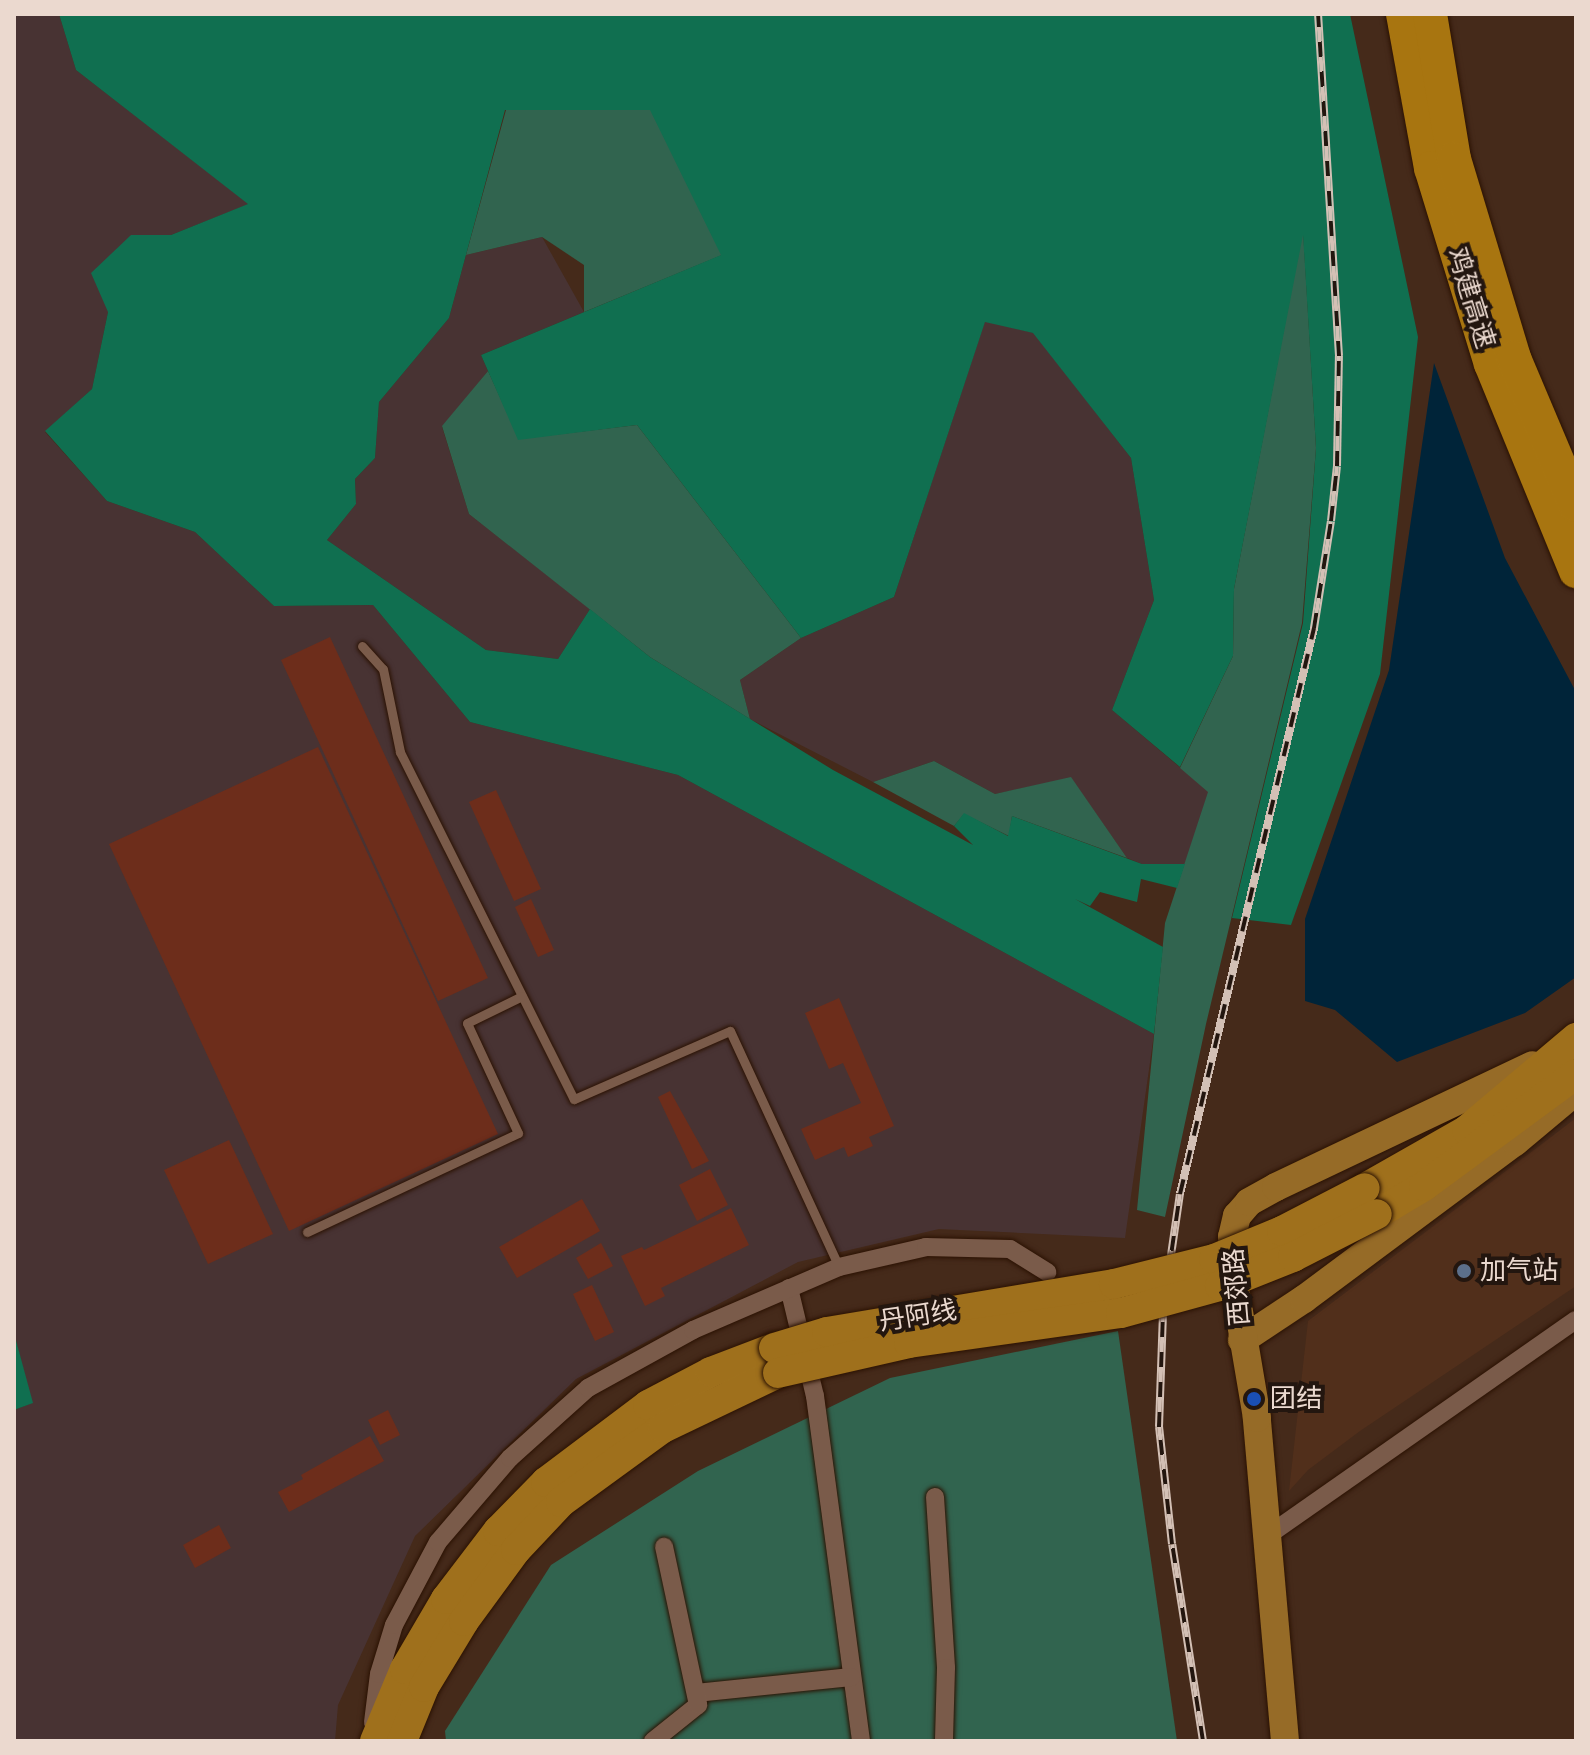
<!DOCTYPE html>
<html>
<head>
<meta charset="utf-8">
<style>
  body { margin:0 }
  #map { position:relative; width:1590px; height:1755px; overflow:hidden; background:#452a1a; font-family:Poppins,"Noto Sans SC",sans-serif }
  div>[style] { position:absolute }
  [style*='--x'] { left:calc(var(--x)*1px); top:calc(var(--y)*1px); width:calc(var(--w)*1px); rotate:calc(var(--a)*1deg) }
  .built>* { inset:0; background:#512f1b }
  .industrial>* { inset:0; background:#483333 }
  .green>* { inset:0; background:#31644f }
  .forest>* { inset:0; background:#106f50 }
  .water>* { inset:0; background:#002439 }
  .building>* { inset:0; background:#6d2d1b }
  .roads { filter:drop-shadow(0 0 2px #2b1203) drop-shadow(0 0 2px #2b1203) }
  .service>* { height:9px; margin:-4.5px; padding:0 4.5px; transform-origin:4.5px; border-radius:4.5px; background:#7a5b4a }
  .minor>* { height:18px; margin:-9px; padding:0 9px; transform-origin:9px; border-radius:9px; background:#7a5b4a }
  .primary>* { height:28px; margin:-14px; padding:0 14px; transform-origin:14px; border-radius:14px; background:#966b27 }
  .trunk>* { height:30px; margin:-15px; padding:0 15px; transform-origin:15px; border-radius:15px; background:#9f701c }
  .motorway>* { height:34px; margin:-17px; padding:0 17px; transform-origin:17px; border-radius:17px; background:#a87510 }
  .rail>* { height:8px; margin-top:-4px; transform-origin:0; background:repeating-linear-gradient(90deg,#23160f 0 15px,#d3c0b5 0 30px); box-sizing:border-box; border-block:2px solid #d3c0b5 }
  .bridges { filter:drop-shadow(0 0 2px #2b1203) drop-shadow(0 0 2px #2b1203) }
  .trunk-bridge>* { height:30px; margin:-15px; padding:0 15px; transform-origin:15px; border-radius:15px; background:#9f701c }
  .dots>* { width:22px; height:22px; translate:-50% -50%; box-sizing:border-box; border:4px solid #23160f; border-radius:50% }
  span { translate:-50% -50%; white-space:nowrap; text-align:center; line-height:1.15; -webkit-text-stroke:8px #23160f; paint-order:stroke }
  .street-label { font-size:26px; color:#ebd9cf }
  .poi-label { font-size:26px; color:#ebd9cf }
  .left { translate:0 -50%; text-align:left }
  .frame { position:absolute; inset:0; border:16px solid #ebd9cf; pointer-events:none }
</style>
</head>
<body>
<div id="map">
  <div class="built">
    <i style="clip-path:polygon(1576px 1118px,1576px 1286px,1360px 1431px,1308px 1470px,1289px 1491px,1308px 1321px)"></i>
  </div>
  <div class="industrial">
    <i style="clip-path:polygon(14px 14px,59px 14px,76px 70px,249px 204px,171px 235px,131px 235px,108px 312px,92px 389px,45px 432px,107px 501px,195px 532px,274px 606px,373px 605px,470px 722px,678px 775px,1154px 1034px,1125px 1238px,939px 1229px,798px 1262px,576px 1379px,415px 1536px,338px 1705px,335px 1741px,14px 1741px,14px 1410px,32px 1403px,14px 1333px)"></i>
    <i style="clip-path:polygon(542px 237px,584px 312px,481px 355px,488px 371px,442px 427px,469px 514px,590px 609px,558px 659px,486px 650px,327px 540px,356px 504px,355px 479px,375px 458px,379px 402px,449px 318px,466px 255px)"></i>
    <i style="clip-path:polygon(985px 321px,1034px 333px,1131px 458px,1154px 600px,1112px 710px,1209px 792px,1185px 864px,1142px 864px,1127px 858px,1071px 778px,995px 794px,934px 761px,873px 782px,750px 719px,740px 680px,801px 638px,894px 597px)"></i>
  </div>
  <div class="green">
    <i style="clip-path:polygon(506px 110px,651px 110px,722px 255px,584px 312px,584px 265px,542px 237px,466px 255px)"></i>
    <i style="clip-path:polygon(1303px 230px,1316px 448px,1302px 623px,1206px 1024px,1165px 1217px,1137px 1210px,1165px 923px,1208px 792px,1180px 768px,1233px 656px,1234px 589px)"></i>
    <i style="clip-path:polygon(488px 371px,519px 439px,637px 425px,801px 638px,740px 680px,750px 719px,650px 657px,469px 514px,442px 426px)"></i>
    <i style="clip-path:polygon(934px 761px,995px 794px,1071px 777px,1127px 858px,1012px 816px,1009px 836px,964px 814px,954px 826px,873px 782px)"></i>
    <i style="clip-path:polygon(1118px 1331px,1177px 1741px,446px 1741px,445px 1731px,551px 1565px,698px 1471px,890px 1378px)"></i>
  </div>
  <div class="forest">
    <i style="clip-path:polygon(59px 14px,1350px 14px,1418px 337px,1380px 674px,1291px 925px,1232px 918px,1303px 623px,1316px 448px,1303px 235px,1234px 589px,1233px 656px,1180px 767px,1112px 710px,1154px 600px,1131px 458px,1033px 333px,985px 322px,894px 597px,801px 638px,637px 425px,518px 440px,481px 355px,721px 255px,650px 110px,505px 110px,449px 318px,379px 402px,375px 458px,355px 479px,356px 504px,327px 540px,486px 650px,558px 659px,590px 609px,650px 657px,833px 770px,973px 845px,954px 826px,964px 813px,1008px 836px,1012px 816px,1142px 864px,1185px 864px,1177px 888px,1141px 879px,1137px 902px,1100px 892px,1090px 906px,1075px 899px,1163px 947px,1154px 1034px,678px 775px,470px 722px,373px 605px,274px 606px,195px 532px,107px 501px,45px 431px,92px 389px,108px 312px,91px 273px,131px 235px,171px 235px,248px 204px,76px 70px)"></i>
    <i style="clip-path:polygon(14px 1333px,33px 1403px,14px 1410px)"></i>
  </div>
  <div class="water">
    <i style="clip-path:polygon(1434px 363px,1505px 558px,1576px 692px,1576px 977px,1525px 1013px,1397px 1062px,1335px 1010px,1305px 1001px,1305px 919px,1389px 670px)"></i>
  </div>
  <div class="building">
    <i style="clip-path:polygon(330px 637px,488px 978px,438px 1001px,281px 660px)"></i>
    <i style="clip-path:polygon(318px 747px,498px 1134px,289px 1231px,109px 844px)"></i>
    <i style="clip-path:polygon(496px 790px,541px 889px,514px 901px,469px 802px)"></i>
    <i style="clip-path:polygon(531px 899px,554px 950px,538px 957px,515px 907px)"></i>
    <i style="clip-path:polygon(839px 998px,894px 1126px,869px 1137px,873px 1146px,848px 1157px,844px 1147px,815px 1160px,801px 1129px,861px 1103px,843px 1063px,829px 1069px,805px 1013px)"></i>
    <i style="clip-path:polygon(670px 1091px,709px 1161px,692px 1169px,658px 1097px)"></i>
    <i style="clip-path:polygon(229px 1140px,273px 1234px,208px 1264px,164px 1170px)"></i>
    <i style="clip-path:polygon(710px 1169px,728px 1205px,697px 1221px,679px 1185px)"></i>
    <i style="clip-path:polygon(582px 1199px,600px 1231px,517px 1278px,499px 1247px)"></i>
    <i style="clip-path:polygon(731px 1208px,749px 1245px,661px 1288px,665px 1296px,645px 1306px,621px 1256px,642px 1247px,644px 1250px)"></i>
    <i style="clip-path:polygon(601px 1243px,613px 1266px,588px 1279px,576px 1258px)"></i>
    <i style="clip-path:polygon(592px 1285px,614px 1332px,595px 1341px,573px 1294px)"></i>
    <i style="clip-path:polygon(388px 1410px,400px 1435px,380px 1445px,368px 1420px)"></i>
    <i style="clip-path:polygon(370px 1436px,384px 1461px,289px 1512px,278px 1492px,303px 1479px,301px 1475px)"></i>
    <i style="clip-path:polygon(219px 1525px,231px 1548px,195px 1568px,183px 1545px)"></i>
  </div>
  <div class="roads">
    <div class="service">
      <i style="--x:362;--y:646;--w:31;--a:48"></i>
      <i style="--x:383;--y:669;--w:85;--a:78.4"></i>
      <i style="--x:400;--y:752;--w:388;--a:63.4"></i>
      <i style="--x:574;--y:1099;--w:170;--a:-23.6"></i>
      <i style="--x:730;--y:1031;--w:260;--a:65.2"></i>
      <i style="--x:307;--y:1232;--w:233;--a:-25.1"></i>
      <i style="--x:518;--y:1133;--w:121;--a:-114.9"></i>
      <i style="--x:467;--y:1023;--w:61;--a:-26.1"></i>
    </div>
    <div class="minor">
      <i style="--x:789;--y:1288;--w:111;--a:76.5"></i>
      <i style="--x:815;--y:1396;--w:348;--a:82.4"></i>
      <i style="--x:935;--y:1497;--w:171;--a:86.3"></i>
      <i style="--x:946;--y:1668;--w:73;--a:91.6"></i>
      <i style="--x:1270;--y:1534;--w:373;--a:-35"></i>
      <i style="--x:696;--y:1693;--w:156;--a:-5.9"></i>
      <i style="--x:373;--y:1722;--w:48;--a:-82.9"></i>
      <i style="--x:379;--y:1674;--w:51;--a:-73"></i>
      <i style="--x:394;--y:1625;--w:94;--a:-62.1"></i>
      <i style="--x:438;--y:1542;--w:111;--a:-49.4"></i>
      <i style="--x:510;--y:1458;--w:105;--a:-41.9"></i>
      <i style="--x:588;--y:1388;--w:120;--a:-28.9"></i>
      <i style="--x:693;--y:1330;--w:159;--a:-23.3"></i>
      <i style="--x:839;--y:1267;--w:89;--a:-12.9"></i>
      <i style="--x:926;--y:1247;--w:84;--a:1.4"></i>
      <i style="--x:1010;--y:1249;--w:44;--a:31.9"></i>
      <i style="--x:653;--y:1741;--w:58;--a:-38.7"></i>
      <i style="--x:698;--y:1705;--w:162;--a:-102.1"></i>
    </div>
    <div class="primary">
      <i style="--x:1242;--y:1340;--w:74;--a:-33.5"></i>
      <i style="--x:1304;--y:1299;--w:263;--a:-36.7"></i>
      <i style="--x:1515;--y:1142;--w:80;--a:-39.9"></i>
      <i style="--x:1285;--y:1741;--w:324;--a:-95"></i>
      <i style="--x:1257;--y:1418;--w:150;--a:-99.6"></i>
      <i style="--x:1232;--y:1270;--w:33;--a:-90"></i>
      <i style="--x:1232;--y:1237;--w:22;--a:-77"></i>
      <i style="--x:1237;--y:1216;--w:18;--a:-49"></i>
      <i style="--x:1249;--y:1202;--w:31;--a:-29"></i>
      <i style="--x:1276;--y:1187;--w:284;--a:-25.4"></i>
    </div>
    <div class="trunk">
      <i style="--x:1365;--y:1188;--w:117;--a:-29.6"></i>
      <i style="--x:1467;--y:1130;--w:143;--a:-40.2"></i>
      <i style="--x:1377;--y:1214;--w:55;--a:-30.8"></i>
      <i style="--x:1424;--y:1186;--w:189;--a:-36.4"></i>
      <i style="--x:375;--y:1741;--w:78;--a:-67.4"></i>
      <i style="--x:405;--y:1669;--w:81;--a:-59.6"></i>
      <i style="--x:446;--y:1599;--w:86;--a:-52.6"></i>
      <i style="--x:498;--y:1531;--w:69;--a:-45.6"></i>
      <i style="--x:546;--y:1482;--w:128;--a:-37"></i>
      <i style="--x:648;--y:1405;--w:71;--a:-27.6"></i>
      <i style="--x:711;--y:1372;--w:67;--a:-20.9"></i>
      <i style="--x:402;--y:1741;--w:58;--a:-67.8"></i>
      <i style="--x:424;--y:1687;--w:77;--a:-58.8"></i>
      <i style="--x:464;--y:1621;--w:88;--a:-53.8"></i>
      <i style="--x:516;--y:1550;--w:66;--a:-46.8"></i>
      <i style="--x:561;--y:1502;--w:126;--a:-36"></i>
      <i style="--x:663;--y:1428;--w:127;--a:-25.6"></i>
    </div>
    <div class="motorway">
      <i style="--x:1403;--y:14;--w:157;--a:79.7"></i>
      <i style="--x:1431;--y:168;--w:205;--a:73"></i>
      <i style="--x:1491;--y:364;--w:224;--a:67.7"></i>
      <i style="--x:1430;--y:14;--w:147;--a:80.6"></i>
      <i style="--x:1454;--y:159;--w:208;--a:73.2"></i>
      <i style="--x:1514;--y:358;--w:160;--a:67.1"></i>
    </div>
  </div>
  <div class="rail">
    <i style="--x:1203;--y:1741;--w:199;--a:-98.9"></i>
    <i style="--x:1172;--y:1544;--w:118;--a:-96.3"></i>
    <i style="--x:1159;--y:1427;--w:117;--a:-88"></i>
    <i style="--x:1163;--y:1310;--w:117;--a:-81.7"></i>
    <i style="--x:1180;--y:1194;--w:582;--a:-76.68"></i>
    <i style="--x:1314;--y:628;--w:108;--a:-81"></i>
    <i style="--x:1331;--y:521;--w:55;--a:-83.8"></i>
    <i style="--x:1337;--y:466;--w:110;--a:-89"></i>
    <i style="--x:1339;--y:356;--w:343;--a:-93.5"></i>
  </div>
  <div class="bridges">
    <div class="trunk-bridge">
      <i style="--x:774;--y:1348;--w:55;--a:-16.8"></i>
      <i style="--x:827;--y:1332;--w:291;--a:-9.5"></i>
      <i style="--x:1114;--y:1284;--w:103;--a:-14"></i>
      <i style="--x:1214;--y:1259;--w:74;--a:-22.4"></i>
      <i style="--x:1282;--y:1231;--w:93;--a:-27.4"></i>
      <i style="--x:778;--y:1373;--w:134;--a:-12.9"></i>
      <i style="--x:909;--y:1343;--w:214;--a:-8.1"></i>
      <i style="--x:1121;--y:1313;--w:103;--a:-15.3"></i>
      <i style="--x:1220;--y:1286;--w:79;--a:-21.7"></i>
      <i style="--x:1293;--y:1257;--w:94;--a:-27.1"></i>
    </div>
  </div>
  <div class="dots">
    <i style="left:1464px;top:1271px;background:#5c6f8a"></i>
    <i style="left:1254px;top:1399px;background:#1a4fb4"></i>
  </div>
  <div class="street-label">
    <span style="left:1471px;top:298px;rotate:73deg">鸡建高速</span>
    <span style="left:1237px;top:1287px;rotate:-95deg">西郊路</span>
    <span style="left:918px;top:1316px;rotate:-9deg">丹阿线</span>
  </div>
  <div class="poi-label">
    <span class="left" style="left:1480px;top:1271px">加气站</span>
    <span class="left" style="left:1270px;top:1399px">团结</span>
  </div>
  <div class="frame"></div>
</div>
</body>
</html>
